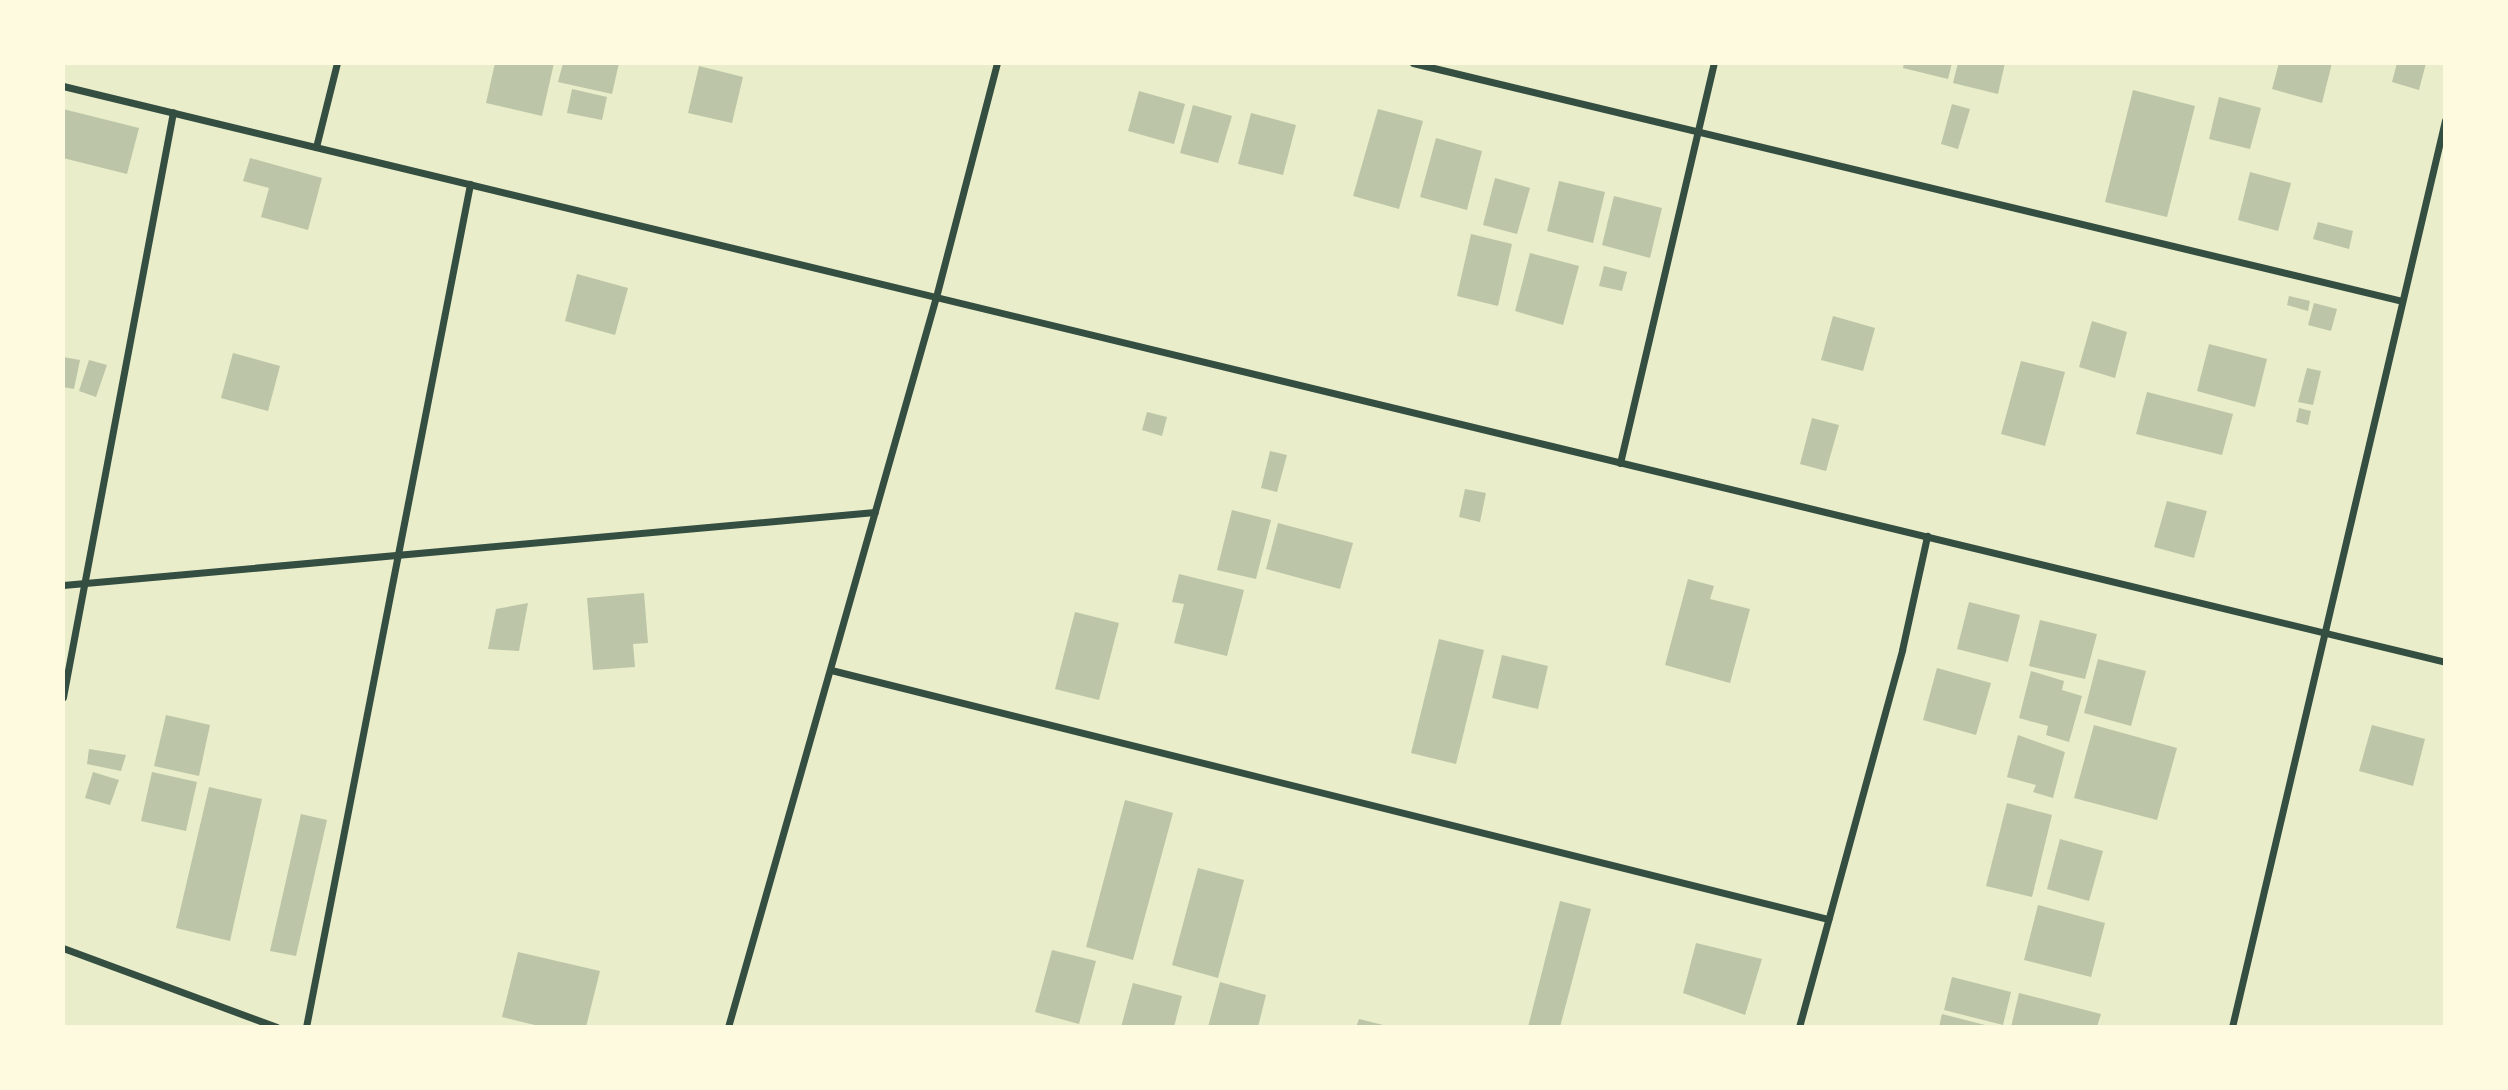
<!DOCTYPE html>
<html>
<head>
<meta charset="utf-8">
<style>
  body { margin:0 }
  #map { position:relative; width:2508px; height:1090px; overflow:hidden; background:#e9edc9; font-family:"IBM Plex Sans",sans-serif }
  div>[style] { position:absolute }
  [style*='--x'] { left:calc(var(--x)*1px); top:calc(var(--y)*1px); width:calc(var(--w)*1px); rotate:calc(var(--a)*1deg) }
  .building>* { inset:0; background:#bcc5a7 }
  .minor>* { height:7px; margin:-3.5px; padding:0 3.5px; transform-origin:3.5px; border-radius:3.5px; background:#344e41 }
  span { translate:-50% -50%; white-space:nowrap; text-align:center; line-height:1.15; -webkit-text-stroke:5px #fefae0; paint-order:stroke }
  .frame { position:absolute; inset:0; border:65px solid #fefae0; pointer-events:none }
</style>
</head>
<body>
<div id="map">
  <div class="building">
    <i style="clip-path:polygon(495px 63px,554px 63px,542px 116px,486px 103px)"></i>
    <i style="clip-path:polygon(563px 63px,619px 63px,612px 94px,558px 82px)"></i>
    <i style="clip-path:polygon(1904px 63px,1952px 63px,1948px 79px,1903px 68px)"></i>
    <i style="clip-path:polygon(1958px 63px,2005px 63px,1998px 94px,1953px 83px)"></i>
    <i style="clip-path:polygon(2279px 63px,2332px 63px,2322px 103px,2272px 89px)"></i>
    <i style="clip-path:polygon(2397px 63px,2426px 63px,2419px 90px,2392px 82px)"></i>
    <i style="clip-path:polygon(699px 66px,743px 77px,732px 123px,688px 113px)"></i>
    <i style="clip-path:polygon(572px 89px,607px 97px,602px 120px,567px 113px)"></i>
    <i style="clip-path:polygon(2133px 90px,2195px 106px,2167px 217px,2105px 202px)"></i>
    <i style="clip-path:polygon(1139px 91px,1185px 104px,1174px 144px,1128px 131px)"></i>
    <i style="clip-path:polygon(2219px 97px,2261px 108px,2250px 149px,2209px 139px)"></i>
    <i style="clip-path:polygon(1952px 104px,1970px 109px,1958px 149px,1941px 144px)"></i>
    <i style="clip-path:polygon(1193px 105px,1232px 116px,1218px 163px,1180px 153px)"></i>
    <i style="clip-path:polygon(63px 109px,139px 128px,127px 174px,63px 158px)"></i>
    <i style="clip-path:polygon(1378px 109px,1423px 121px,1399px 209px,1353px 196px)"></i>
    <i style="clip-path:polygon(1251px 113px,1296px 125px,1283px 175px,1238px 164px)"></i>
    <i style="clip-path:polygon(1436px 138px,1482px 151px,1467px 210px,1420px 197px)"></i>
    <i style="clip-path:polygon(250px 158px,322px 178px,308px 230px,261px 217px,269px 188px,243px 181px)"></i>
    <i style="clip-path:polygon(2250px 172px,2291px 183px,2278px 231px,2238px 220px)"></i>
    <i style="clip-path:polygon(1495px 178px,1530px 188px,1517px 234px,1483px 225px)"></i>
    <i style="clip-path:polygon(1559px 181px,1605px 192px,1593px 243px,1547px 231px)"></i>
    <i style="clip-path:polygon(1614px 196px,1662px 208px,1650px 258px,1602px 245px)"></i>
    <i style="clip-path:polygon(2318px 222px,2353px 231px,2349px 249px,2313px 239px)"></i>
    <i style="clip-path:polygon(1471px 234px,1512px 244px,1498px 306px,1457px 296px)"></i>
    <i style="clip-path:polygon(1530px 253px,1579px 266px,1563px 325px,1515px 311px)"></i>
    <i style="clip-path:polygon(1604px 266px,1627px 272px,1622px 291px,1599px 286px)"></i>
    <i style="clip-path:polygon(577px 274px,628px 288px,615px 335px,565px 321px)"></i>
    <i style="clip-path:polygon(2289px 296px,2310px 301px,2308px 311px,2287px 305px)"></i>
    <i style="clip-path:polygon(2314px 303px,2337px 309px,2331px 331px,2308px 325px)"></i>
    <i style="clip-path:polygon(1833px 316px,1875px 328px,1863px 371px,1821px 360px)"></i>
    <i style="clip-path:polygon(2092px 321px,2127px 332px,2115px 378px,2079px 367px)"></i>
    <i style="clip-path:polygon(2209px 344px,2267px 359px,2255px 407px,2197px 391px)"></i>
    <i style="clip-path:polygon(233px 353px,280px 366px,268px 411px,221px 398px)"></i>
    <i style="clip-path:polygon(63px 357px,80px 360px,74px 389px,63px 387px)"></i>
    <i style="clip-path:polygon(89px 360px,107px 365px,96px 397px,79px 391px)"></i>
    <i style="clip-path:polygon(2021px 361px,2065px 372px,2045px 446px,2001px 434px)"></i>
    <i style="clip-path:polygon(2307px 368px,2321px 371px,2313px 405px,2298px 402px)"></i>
    <i style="clip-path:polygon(2147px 392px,2233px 414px,2222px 455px,2136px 434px)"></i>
    <i style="clip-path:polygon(2299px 408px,2311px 411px,2308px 425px,2296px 422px)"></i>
    <i style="clip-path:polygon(1147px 412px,1167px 417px,1162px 436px,1142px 430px)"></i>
    <i style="clip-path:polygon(1812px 418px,1839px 425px,1826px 471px,1800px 464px)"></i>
    <i style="clip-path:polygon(1270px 451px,1287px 455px,1277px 492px,1261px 488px)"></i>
    <i style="clip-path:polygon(1465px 489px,1486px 493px,1480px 522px,1459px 517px)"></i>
    <i style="clip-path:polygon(2167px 501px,2207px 511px,2194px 558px,2154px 547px)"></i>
    <i style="clip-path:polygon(1232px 510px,1271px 520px,1256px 579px,1217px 570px)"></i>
    <i style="clip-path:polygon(1278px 523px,1353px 543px,1340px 589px,1266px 569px)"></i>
    <i style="clip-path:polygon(1179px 574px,1244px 590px,1227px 656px,1174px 643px,1184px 604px,1172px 602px)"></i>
    <i style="clip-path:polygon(1688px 579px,1714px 586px,1710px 599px,1750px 609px,1730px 683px,1665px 665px)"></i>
    <i style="clip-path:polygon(644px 593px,648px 643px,633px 644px,635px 667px,593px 670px,587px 598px)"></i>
    <i style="clip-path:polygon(1969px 602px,2020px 615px,2008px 662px,1957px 649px)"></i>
    <i style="clip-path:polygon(528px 603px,519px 651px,488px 649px,496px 609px)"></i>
    <i style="clip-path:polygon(1075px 612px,1119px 623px,1099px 700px,1055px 689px)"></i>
    <i style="clip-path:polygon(2040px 620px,2097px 634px,2085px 679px,2029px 666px)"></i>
    <i style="clip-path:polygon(1439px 639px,1484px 650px,1456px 764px,1411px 753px)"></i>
    <i style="clip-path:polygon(1502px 655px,1548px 666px,1538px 709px,1492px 698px)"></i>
    <i style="clip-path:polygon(2098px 659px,2146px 671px,2131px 726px,2084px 713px)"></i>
    <i style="clip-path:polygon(1937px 668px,1991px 683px,1976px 735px,1923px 720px)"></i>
    <i style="clip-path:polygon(2031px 671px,2064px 681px,2062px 690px,2082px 696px,2069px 742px,2046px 735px,2048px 726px,2019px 718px)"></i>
    <i style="clip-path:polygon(166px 715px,210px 725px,199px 776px,154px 766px)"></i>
    <i style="clip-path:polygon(2094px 725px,2177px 748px,2157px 820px,2074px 798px)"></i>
    <i style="clip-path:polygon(2372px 725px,2425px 739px,2413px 786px,2359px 771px)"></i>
    <i style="clip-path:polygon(2018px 735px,2065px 752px,2053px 798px,2033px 792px,2036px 785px,2007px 777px)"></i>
    <i style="clip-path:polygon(89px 749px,126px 755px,121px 771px,87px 764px)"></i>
    <i style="clip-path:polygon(93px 772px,119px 780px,110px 805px,85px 798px)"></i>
    <i style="clip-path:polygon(152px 772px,197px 782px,186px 831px,141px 821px)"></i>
    <i style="clip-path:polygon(209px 787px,262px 799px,230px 941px,176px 928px)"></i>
    <i style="clip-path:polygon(1125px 800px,1173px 813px,1133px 960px,1086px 947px)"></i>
    <i style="clip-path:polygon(2007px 803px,2052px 815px,2032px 897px,1986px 886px)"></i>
    <i style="clip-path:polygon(301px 814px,327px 820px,296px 956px,270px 951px)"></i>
    <i style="clip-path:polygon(2060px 839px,2103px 851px,2089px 901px,2047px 889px)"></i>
    <i style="clip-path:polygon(1198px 868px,1244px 880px,1218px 978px,1172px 965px)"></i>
    <i style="clip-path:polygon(1560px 901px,1591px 909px,1560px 1027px,1528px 1027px)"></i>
    <i style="clip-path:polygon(2038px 905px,2105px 923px,2091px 977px,2024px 960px)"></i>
    <i style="clip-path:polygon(1696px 943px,1762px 959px,1745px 1015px,1683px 993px)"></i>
    <i style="clip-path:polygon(1052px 950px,1096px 961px,1079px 1024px,1035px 1012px)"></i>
    <i style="clip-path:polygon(518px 952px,600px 971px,586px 1027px,543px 1027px,502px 1017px)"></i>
    <i style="clip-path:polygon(1952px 977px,2011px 992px,2003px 1025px,1944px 1010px)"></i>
    <i style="clip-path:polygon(1220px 982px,1266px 995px,1258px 1027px,1208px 1027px)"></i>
    <i style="clip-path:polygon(1133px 983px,1182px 996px,1174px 1027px,1121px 1027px)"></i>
    <i style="clip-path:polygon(2019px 993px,2101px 1014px,2097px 1027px,2011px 1027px)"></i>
    <i style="clip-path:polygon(1942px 1014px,1989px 1026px,1989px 1027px,1939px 1027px)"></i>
    <i style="clip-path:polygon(1359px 1019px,1387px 1026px,1387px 1027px,1356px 1027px)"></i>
  </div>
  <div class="minor">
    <i style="--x:1413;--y:63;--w:1017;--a:13.53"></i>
    <i style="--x:63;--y:86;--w:2451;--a:13.59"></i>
    <i style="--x:316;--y:147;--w:87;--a:-76"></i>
    <i style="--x:1620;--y:463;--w:411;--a:-76.8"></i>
    <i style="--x:63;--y:585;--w:815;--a:-5.14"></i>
    <i style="--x:831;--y:670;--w:1028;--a:14.02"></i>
    <i style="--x:63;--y:697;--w:595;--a:-79.35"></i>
    <i style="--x:63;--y:948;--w:228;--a:20.3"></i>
    <i style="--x:306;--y:1027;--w:859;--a:-78.99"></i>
    <i style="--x:728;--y:1027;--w:759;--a:-74.1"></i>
    <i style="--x:936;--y:297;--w:242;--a:-75.4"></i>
    <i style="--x:1799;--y:1027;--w:391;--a:-74.7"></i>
    <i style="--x:1902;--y:650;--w:117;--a:-77.6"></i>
    <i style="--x:2232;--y:1027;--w:932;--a:-76.78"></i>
  </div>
  <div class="frame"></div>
</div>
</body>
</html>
